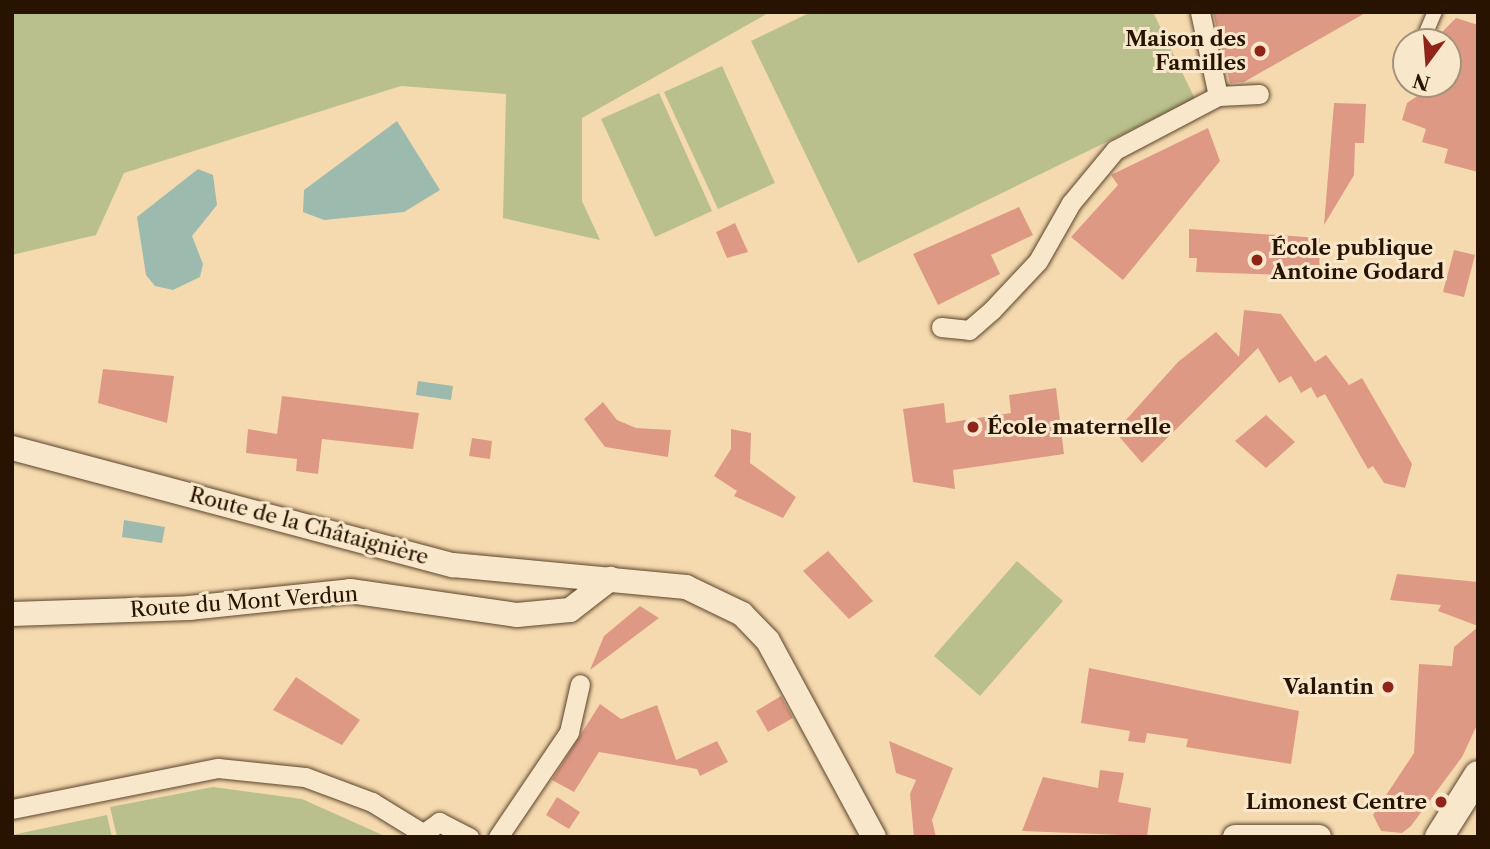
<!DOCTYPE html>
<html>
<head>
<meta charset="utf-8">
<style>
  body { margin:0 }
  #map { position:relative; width:1490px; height:849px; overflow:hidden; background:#f6daaf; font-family:"Libre Caslon Text",serif }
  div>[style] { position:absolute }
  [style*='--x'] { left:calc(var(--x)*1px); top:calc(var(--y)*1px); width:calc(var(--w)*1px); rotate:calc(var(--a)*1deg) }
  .green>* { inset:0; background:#bac08d }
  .water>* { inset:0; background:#9dbaae }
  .building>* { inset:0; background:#de9985 }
  .roads { filter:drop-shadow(0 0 2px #5b452c) drop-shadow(0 0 2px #5b452c) }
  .pedestrian>* { height:14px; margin:-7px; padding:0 7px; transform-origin:7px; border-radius:7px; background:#f9e7cb }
  .minor>* { height:19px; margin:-9.5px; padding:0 9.5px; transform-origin:9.5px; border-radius:9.5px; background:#f9e7cb }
  .tertiary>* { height:24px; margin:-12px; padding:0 12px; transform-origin:12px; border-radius:12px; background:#f9e7cb }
  .secondary>* { height:28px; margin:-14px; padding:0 14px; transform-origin:14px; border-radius:14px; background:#f9e7cb }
  .dots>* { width:19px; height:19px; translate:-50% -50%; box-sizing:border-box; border:4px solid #f9e7cb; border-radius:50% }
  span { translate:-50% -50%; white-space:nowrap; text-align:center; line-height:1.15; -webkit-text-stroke:6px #f9e7cb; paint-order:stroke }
  .poi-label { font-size:21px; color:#271300; font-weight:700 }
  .right { translate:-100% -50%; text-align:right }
  .left { translate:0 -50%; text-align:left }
  .street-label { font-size:21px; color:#271300 }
  .frame { position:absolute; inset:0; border:14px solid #271300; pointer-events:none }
  .north { position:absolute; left:1392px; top:28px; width:70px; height:70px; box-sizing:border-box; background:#f9e7cb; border:2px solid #a5927a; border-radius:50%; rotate:196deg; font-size:19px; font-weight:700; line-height:28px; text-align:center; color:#271300 }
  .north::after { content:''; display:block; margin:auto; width:24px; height:32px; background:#8f2418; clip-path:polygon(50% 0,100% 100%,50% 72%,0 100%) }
</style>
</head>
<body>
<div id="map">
  <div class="green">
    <i style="clip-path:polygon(12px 12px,770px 12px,582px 118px,582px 201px,600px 240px,503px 218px,506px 94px,401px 86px,124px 173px,96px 235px,12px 255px)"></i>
    <i style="clip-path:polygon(811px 12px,1153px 12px,1195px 99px,858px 263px,751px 41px)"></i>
    <i style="clip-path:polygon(722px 66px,775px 183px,718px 209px,664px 92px)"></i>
    <i style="clip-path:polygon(659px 93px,712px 211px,655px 237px,601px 119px)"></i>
    <i style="clip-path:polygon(1017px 561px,1063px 601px,980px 696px,934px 656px)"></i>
    <i style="clip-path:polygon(213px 787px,302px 799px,387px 837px,117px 837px,110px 807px)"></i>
    <i style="clip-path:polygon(107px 815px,112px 837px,12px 837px,12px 835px)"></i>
  </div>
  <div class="water">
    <i style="clip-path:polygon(397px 121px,440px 190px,404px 212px,324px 220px,303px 212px,304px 190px)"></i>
    <i style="clip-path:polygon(198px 169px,213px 175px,217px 205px,192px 236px,203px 264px,200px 277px,173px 290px,155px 286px,146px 275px,137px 217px)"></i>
    <i style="clip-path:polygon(418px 381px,453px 386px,451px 400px,416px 395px)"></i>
    <i style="clip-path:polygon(124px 520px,165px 527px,162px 543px,122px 537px)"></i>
  </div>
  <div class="building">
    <i style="clip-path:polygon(1213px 12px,1367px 12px,1244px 82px,1230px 83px)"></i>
    <i style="clip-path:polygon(1456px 18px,1478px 25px,1478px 172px,1444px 163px,1448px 149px,1422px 142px,1426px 129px,1402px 120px,1407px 103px,1425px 91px,1448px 90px,1448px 42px,1432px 42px)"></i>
    <i style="clip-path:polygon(1334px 103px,1366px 104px,1364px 143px,1355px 143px,1354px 175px,1324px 225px)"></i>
    <i style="clip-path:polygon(1208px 128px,1220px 161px,1123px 280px,1071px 237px,1118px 185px,1111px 175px)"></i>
    <i style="clip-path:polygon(1019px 207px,1033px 235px,991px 255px,1000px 274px,938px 305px,913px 254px)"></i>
    <i style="clip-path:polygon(735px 223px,748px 252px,727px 258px,716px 232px)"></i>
    <i style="clip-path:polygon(1189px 229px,1320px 238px,1319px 276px,1196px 272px,1197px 258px,1189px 258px)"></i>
    <i style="clip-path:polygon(1454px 250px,1475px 255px,1464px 297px,1443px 292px)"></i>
    <i style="clip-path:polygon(1244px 310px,1281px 314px,1315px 362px,1326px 355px,1349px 385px,1362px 378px,1412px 464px,1405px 488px,1384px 483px,1373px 466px,1368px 469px,1325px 394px,1317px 398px,1311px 387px,1301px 393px,1291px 376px,1279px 383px,1258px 348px,1142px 463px,1115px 432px,1178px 362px,1216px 332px,1239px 357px)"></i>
    <i style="clip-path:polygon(103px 369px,174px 376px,167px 423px,98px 403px)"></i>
    <i style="clip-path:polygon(1056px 388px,1064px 454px,953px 470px,955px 489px,913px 482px,903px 409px,944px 403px,946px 423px,1011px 413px,1009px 395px)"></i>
    <i style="clip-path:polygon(282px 396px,419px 413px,413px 449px,322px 439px,318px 474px,296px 471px,297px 459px,246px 453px,248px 429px,277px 434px)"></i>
    <i style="clip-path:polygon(603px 402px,617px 420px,636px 428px,671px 430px,668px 457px,605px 447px,584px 419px)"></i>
    <i style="clip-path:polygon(1266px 415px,1295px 442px,1266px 468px,1235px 441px)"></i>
    <i style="clip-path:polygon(731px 429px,751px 433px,750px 463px,796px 497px,783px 518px,734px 496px,737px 491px,714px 476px,731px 449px)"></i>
    <i style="clip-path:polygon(472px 438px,492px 441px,490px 459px,469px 456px)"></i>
    <i style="clip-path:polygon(828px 551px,873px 601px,849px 619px,803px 571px)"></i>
    <i style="clip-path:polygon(1397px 574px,1478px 582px,1478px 626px,1438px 611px,1441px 605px,1390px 600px)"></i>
    <i style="clip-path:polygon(640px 606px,659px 618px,590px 670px,604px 636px)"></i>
    <i style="clip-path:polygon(1478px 627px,1478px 723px,1462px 757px,1411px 826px,1402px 833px,1381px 831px,1373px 815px,1414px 753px,1419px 664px,1452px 666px,1454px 647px)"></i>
    <i style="clip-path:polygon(1089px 668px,1299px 711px,1291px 764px,1186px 747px,1188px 739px,1147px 733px,1145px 743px,1128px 741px,1130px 731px,1081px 723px)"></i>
    <i style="clip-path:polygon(296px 677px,360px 720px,342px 745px,273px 710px)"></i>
    <i style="clip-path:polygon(781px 696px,793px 718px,768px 732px,756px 711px)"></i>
    <i style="clip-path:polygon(600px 704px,621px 719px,657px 705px,676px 760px,717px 741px,728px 762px,700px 776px,697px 769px,599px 752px,574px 792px,552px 780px)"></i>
    <i style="clip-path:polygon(889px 741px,953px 768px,932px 820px,936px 837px,914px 837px,910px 794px,916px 780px,896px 773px)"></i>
    <i style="clip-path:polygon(1100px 770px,1124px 773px,1118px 802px,1151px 808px,1147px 836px,1022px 831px,1043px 777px,1098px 788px)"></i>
    <i style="clip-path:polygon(557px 797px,580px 812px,569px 829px,546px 815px)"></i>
  </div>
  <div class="roads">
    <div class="pedestrian">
      <i style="--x:1422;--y:42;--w:33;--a:-67"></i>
    </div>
    <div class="minor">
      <i style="--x:1200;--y:12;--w:86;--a:77.9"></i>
      <i style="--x:941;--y:327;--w:28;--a:6"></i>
      <i style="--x:969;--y:330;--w:30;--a:-41"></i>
      <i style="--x:992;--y:310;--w:67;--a:-46.8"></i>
      <i style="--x:1038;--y:261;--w:67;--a:-60.4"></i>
      <i style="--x:1071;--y:203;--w:69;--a:-50.3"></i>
      <i style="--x:1115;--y:150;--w:116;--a:-27.7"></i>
      <i style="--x:1218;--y:96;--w:41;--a:-2.8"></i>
      <i style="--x:12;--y:809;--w:210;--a:-11.3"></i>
      <i style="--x:218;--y:768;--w:87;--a:5.9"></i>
      <i style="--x:305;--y:777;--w:72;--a:20.5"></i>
      <i style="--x:372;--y:802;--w:67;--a:31.6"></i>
      <i style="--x:424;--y:833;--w:19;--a:-36"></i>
      <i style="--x:439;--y:822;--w:34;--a:27"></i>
      <i style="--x:498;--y:837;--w:127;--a:-55.9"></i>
      <i style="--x:569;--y:732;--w:49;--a:-77.1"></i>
    </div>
    <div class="tertiary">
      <i style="--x:12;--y:448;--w:456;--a:14.9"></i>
      <i style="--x:453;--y:565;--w:234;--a:5.4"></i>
      <i style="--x:686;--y:587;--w:62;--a:25.7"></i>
      <i style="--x:742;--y:614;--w:37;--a:46"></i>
      <i style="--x:768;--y:641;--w:223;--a:61.6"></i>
      <i style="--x:12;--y:614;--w:177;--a:-1.9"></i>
      <i style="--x:189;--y:608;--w:162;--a:-6"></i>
      <i style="--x:350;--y:591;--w:169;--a:8.2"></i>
      <i style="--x:517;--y:615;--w:53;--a:-5.4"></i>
      <i style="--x:570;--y:610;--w:51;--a:-37.8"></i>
      <i style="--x:1235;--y:837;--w:84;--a:0"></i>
    </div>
    <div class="secondary">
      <i style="--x:1439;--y:837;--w:73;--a:-57.8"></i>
    </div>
  </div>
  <div class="dots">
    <i style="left:1260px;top:51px;background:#8f2418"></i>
    <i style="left:1257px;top:260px;background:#8f2418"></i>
    <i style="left:973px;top:427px;background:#8f2418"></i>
    <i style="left:1388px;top:687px;background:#8f2418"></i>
    <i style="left:1441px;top:802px;background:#8f2418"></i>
  </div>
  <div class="poi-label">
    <span class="right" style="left:1246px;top:51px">Maison des<br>Familles</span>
    <span class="left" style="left:1271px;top:260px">École publique<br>Antoine Godard</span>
    <span class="left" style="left:987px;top:427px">École maternelle</span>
    <span class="right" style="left:1374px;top:687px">Valantin</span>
    <span class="right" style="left:1427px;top:802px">Limonest Centre</span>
  </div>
  <div class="street-label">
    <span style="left:309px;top:526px;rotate:15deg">Route de la Châtaignière</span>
    <span style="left:244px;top:602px;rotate:-4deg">Route du Mont Verdun</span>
  </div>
  <div class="frame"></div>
  <div class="north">N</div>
</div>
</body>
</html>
